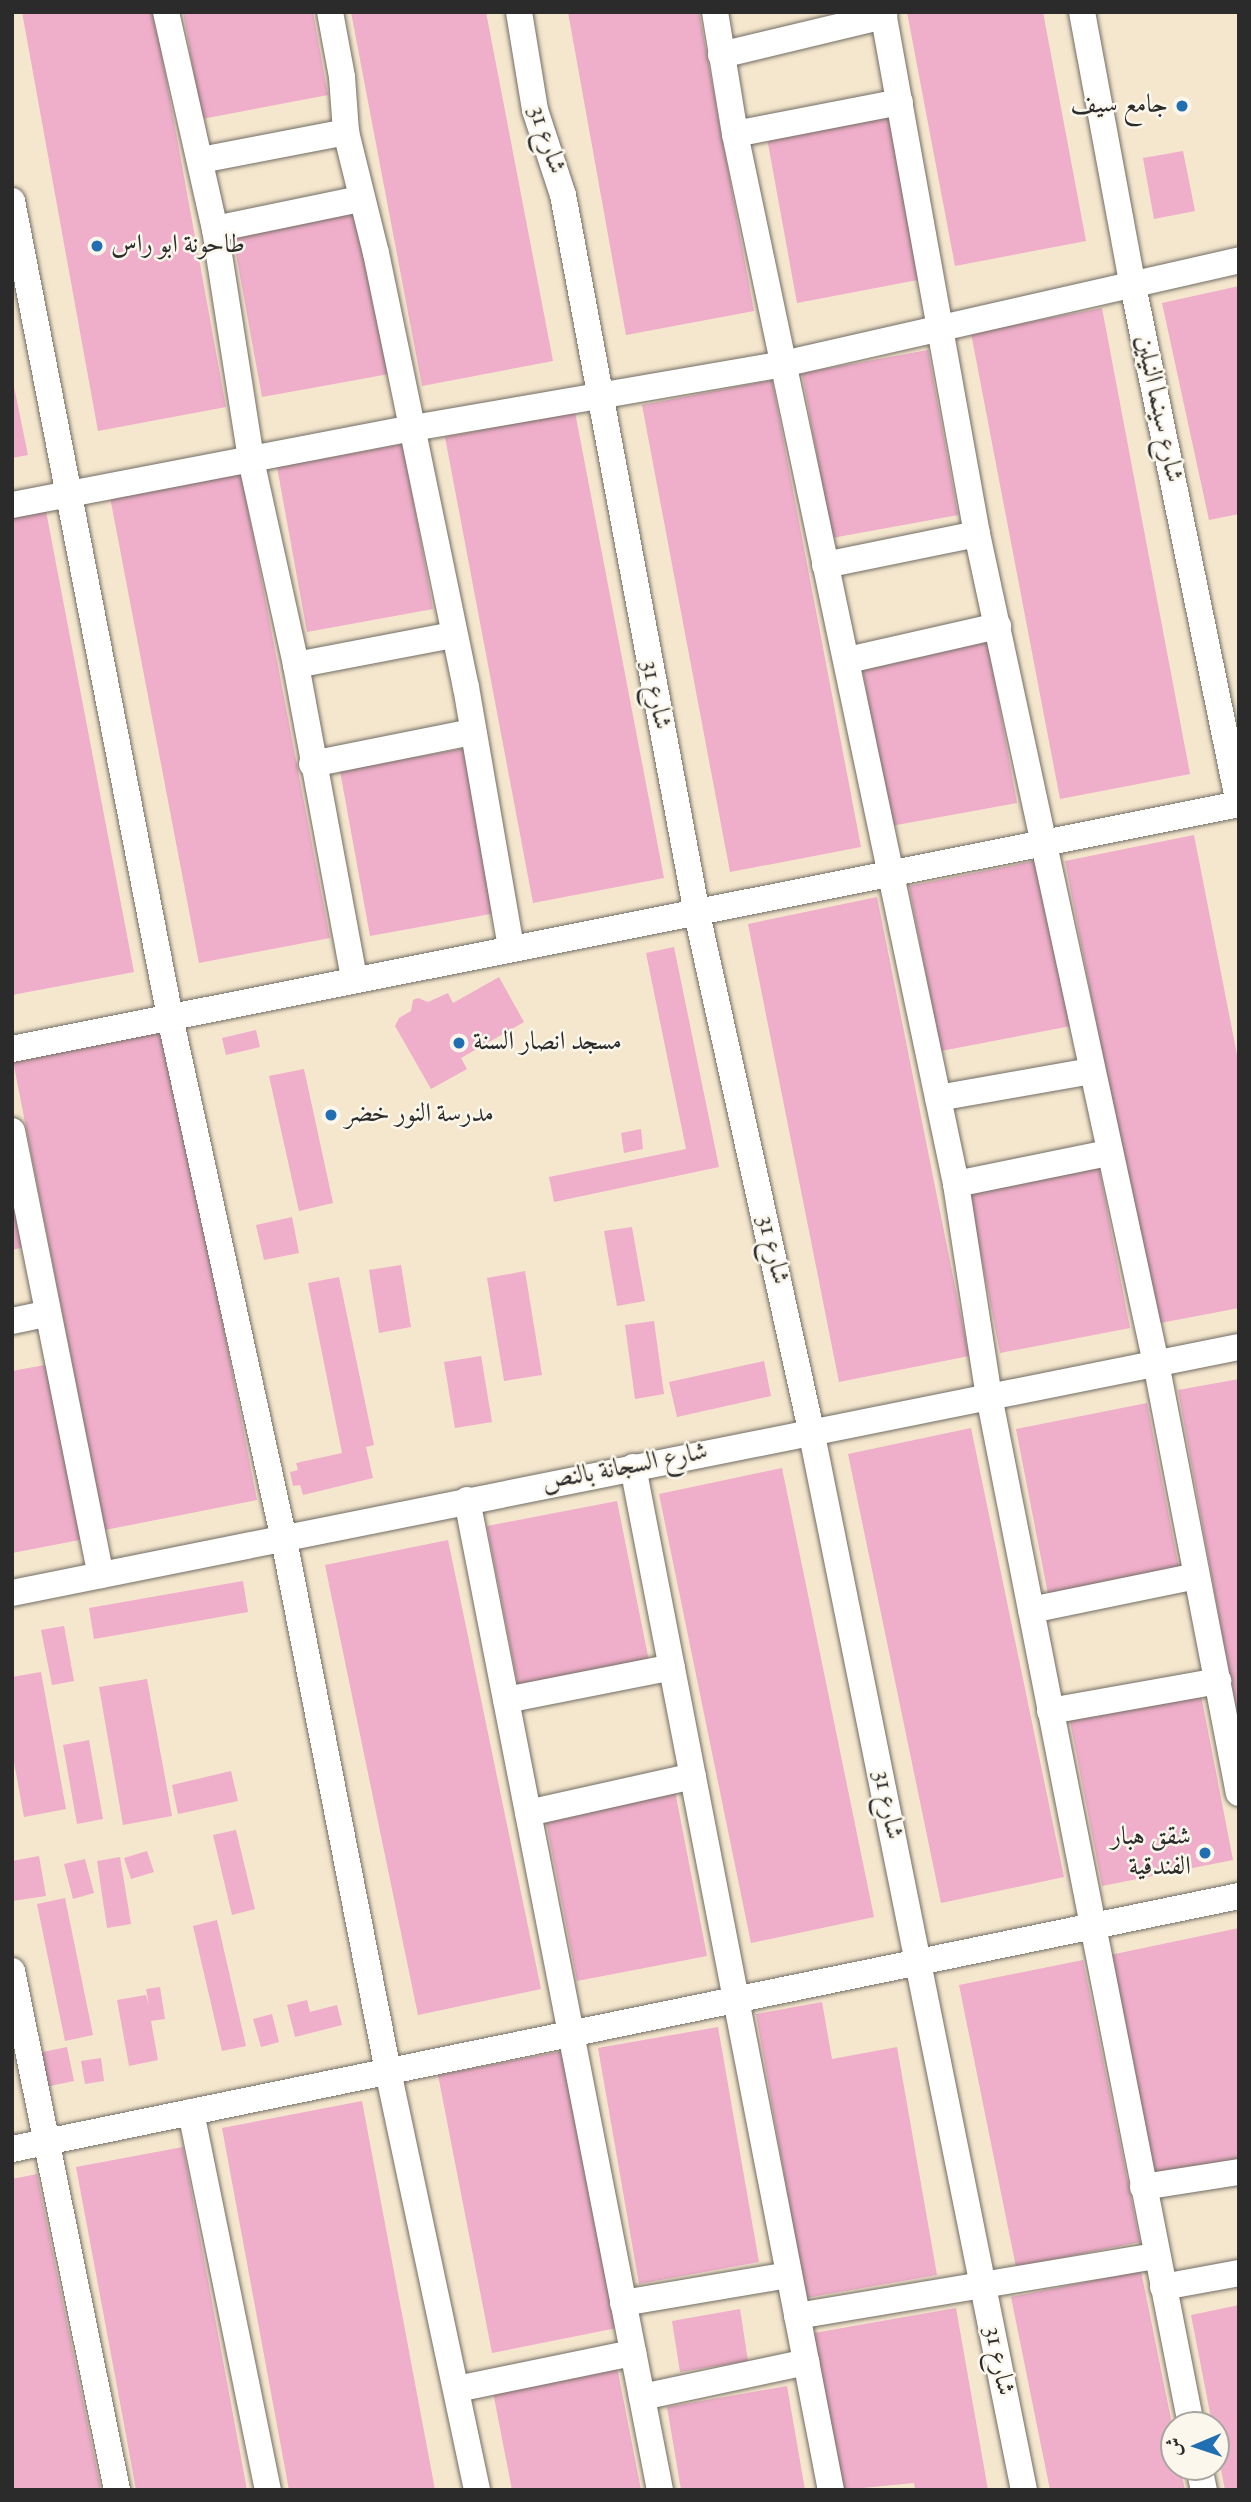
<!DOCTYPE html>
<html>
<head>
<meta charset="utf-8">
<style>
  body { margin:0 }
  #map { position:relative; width:1251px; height:2502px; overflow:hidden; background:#f5e7ce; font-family:"Sorts Mill Goudy",Amiri,serif }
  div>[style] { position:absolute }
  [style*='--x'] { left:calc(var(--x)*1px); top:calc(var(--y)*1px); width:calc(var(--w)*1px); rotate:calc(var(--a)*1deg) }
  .building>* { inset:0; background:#efaec9 }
  .roads { filter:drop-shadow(0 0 2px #726d64) drop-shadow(0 0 2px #726d64) }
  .minor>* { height:26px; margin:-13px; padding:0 13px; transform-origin:13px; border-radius:13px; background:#fff }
  .dots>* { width:19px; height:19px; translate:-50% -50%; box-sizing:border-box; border:4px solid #fbf7ec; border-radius:50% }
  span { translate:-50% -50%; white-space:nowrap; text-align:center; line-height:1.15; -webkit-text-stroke:5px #fbf7ec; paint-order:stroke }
  .poi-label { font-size:26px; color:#2b2b2b }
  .right { translate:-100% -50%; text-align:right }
  .left { translate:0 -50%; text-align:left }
  .street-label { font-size:26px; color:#2b2b2b }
  .frame { position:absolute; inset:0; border:14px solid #2b2b2b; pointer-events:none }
  .north { position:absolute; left:1160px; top:2411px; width:70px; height:70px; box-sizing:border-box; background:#fbf7ec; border:2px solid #a8a59f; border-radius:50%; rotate:268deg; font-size:19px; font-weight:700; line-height:28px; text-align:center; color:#2b2b2b }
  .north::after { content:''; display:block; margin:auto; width:24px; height:32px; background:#1f6fb2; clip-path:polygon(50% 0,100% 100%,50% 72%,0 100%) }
</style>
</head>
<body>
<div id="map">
  <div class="building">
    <i style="clip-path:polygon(22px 12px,154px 12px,226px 407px,98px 431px)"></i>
    <i style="clip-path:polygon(183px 12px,313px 12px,328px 95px,202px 119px)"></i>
    <i style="clip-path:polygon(351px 12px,486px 12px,553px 361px,422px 386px)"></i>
    <i style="clip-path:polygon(568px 12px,699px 12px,754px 311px,626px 335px)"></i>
    <i style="clip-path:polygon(907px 12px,1043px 12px,1086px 241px,955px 266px)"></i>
    <i style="clip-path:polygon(893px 114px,923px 279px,797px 303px,767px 138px)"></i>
    <i style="clip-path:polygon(1183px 151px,1195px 211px,1154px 219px,1143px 158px)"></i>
    <i style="clip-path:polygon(359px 209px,389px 374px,262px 397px,232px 232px)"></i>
    <i style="clip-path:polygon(1239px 286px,1239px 514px,1209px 520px,1162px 303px)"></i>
    <i style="clip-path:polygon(1102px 308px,1190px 774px,1060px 799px,971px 333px)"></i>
    <i style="clip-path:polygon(928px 350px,958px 515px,832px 538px,802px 373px)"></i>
    <i style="clip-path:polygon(12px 377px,28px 455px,12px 458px)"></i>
    <i style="clip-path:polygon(772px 380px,861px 847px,730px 872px,642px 405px)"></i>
    <i style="clip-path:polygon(575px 412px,664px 878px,533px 903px,445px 437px)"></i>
    <i style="clip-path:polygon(403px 444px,433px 609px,307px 632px,277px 467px)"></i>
    <i style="clip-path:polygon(241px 472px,330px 938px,199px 963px,110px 497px)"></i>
    <i style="clip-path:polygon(45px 506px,134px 972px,12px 995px,12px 512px)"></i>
    <i style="clip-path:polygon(987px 638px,1017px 803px,891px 826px,861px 661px)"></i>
    <i style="clip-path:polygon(466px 748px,496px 913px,370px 936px,340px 771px)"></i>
    <i style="clip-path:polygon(1194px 835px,1239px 1065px,1239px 1308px,1155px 1324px,1065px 861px)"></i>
    <i style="clip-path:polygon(1039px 860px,1071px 1026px,941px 1051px,909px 886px)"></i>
    <i style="clip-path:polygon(877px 897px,969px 1356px,839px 1382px,748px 924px)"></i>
    <i style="clip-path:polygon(674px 947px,719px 1167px,554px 1202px,549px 1177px,686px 1149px,646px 953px)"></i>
    <i style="clip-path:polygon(499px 977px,524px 1022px,461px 1058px,467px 1069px,431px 1089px,395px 1026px,399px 1018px,411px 1011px,413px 1000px,418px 998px,428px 1002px,448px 993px,453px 1003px)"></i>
    <i style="clip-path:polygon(256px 1030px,260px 1047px,226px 1055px,222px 1038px)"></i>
    <i style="clip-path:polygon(166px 1031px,257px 1500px,105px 1530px,13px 1061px)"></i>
    <i style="clip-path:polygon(304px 1069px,333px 1203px,299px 1211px,269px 1076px)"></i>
    <i style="clip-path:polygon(641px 1129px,643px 1149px,624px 1153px,621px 1133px)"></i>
    <i style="clip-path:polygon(12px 1145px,33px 1245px,12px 1250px)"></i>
    <i style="clip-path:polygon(1098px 1163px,1130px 1328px,1000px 1353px,968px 1188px)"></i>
    <i style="clip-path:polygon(292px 1217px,299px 1253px,264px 1260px,256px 1225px)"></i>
    <i style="clip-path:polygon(632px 1227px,645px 1301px,617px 1306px,604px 1231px)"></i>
    <i style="clip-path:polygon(401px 1265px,411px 1327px,379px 1333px,369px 1270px)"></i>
    <i style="clip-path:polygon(525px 1271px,542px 1375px,504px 1381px,487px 1278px)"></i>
    <i style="clip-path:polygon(339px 1277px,374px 1445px,366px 1447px,373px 1478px,303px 1495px,300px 1485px,293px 1486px,290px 1472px,298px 1470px,296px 1463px,342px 1453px,308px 1283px)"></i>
    <i style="clip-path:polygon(654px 1321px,664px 1394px,635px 1399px,625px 1325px)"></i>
    <i style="clip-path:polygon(481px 1356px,492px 1422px,455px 1428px,444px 1362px)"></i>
    <i style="clip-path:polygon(764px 1361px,771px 1396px,677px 1417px,669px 1382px)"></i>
    <i style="clip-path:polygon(56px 1363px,90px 1538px,12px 1553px,12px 1371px)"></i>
    <i style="clip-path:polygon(1239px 1379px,1239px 1715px,1237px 1716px,1178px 1390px)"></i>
    <i style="clip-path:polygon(1147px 1403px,1179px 1568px,1048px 1594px,1016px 1429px)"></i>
    <i style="clip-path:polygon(971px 1428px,1064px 1877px,941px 1903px,848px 1454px)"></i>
    <i style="clip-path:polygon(782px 1468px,874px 1917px,751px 1943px,659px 1494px)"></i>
    <i style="clip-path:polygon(617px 1501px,650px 1666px,519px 1691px,487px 1526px)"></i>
    <i style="clip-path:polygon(448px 1540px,541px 1989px,418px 2015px,325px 1565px)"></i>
    <i style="clip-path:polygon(243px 1581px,248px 1612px,94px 1639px,89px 1608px)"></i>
    <i style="clip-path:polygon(64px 1626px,74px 1681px,52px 1685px,41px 1630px)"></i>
    <i style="clip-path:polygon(41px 1672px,66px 1809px,24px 1817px,12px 1751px,12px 1677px)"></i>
    <i style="clip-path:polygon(147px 1679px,172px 1816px,123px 1825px,99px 1687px)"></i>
    <i style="clip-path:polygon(1201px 1695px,1233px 1860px,1102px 1886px,1070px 1721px)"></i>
    <i style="clip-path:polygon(89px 1740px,103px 1819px,77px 1824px,63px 1745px)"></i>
    <i style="clip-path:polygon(231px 1771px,238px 1801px,178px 1814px,172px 1785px)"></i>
    <i style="clip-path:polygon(675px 1791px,707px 1956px,577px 1981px,545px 1816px)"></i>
    <i style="clip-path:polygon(236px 1830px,255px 1909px,232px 1915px,213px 1835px)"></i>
    <i style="clip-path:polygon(147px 1851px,154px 1872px,131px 1879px,124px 1858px)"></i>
    <i style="clip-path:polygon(39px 1856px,46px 1896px,12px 1901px,12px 1861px)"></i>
    <i style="clip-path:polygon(120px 1857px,131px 1924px,107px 1928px,97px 1861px)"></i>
    <i style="clip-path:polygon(85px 1859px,94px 1893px,73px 1899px,64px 1864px)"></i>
    <i style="clip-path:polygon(65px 1898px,93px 2035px,65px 2041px,37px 1904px)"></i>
    <i style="clip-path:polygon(217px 1920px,246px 2046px,222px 2051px,193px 1926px)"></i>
    <i style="clip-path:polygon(1239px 1928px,1239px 2159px,1154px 2176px,1110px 1955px)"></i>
    <i style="clip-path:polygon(1083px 1960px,1140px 2242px,1016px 2267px,959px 1985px)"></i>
    <i style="clip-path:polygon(160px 1987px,165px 2019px,151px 2021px,158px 2060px,129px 2066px,117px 2000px,146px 1995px,149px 2005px,146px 1989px)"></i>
    <i style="clip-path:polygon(307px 2000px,310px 2012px,337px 2005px,342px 2025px,295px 2037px,287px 2005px)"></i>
    <i style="clip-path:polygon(822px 2002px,832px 2059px,897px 2047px,937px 2275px,806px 2298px,756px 2014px)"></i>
    <i style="clip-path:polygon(272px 2014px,279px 2042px,261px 2047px,253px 2019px)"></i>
    <i style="clip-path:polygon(718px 2027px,759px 2262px,639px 2284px,598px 2048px)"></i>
    <i style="clip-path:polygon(67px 2047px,74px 2081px,45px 2087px,38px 2053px)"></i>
    <i style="clip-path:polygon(563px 2051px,617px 2328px,492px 2353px,438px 2075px)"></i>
    <i style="clip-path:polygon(101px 2058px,104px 2081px,85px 2084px,81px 2061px)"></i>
    <i style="clip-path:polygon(362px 2101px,435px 2490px,289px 2490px,222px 2128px)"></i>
    <i style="clip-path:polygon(183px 2147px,219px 2339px,247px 2490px,136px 2490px,124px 2424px,76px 2167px)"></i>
    <i style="clip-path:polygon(37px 2174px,50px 2239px,101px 2490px,12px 2490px,12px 2179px)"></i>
    <i style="clip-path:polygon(1141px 2271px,1174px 2434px,1174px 2467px,1180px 2467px,1185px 2490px,1050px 2490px,1011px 2297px)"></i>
    <i style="clip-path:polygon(1239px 2305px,1239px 2490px,1225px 2490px,1191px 2315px)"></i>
    <i style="clip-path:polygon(956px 2308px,988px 2490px,915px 2490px,914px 2483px,842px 2490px,814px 2333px)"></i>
    <i style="clip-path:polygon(740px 2309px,748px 2361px,680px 2372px,672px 2321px)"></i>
    <i style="clip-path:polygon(617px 2367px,641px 2490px,512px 2490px,493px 2392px)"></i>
    <i style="clip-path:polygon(787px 2386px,805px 2490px,681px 2490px,667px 2407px)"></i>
  </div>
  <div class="roads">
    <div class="minor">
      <i style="--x:166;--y:12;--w:222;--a:77.3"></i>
      <i style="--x:215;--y:229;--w:234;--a:81.1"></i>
      <i style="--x:251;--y:460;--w:210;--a:77.6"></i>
      <i style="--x:296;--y:665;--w:319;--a:79.5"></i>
      <i style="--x:330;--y:12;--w:66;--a:79.5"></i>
      <i style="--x:342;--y:77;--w:55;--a:85.8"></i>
      <i style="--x:346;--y:132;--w:125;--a:76.1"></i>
      <i style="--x:376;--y:253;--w:443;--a:78.3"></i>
      <i style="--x:466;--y:687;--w:264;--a:80.2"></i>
      <i style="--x:519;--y:12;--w:99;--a:80.7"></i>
      <i style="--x:535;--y:110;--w:89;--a:71.8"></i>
      <i style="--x:563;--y:195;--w:731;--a:79.44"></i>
      <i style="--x:697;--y:914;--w:528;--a:77.54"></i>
      <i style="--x:811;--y:1430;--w:1081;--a:78.64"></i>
      <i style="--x:715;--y:12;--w:124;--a:80.7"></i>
      <i style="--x:735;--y:134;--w:1073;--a:78.11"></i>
      <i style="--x:956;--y:1184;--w:215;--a:81.2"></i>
      <i style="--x:989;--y:1396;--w:1049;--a:78.89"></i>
      <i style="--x:883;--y:12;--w:530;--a:79.79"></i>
      <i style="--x:977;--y:534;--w:848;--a:77.82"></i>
      <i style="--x:1156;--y:1363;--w:438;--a:79.1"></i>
      <i style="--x:1082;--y:12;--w:274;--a:79.5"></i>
      <i style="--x:1132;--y:281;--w:534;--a:78.44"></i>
      <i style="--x:721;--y:55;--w:168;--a:-13.5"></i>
      <i style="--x:735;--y:134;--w:168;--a:-11"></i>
      <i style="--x:201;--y:160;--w:148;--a:-10.9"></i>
      <i style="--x:12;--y:201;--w:831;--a:79.04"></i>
      <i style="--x:170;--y:1017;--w:535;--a:77.7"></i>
      <i style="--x:284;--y:1540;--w:541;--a:78.92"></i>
      <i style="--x:388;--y:2071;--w:428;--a:78"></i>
      <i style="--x:215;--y:229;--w:148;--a:-11.7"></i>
      <i style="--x:12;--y:505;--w:408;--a:-10.9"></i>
      <i style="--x:413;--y:428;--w:375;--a:-9.8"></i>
      <i style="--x:783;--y:364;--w:468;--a:-12.8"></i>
      <i style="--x:825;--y:565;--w:155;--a:-11.5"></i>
      <i style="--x:848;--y:660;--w:154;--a:-12.8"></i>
      <i style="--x:296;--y:665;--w:161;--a:-10.8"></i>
      <i style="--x:312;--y:764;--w:163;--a:-11.3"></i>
      <i style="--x:12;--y:1049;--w:1251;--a:-11.29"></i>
      <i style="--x:938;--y:1098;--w:155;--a:-10"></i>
      <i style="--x:12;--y:1131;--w:453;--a:78.7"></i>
      <i style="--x:956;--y:1184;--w:155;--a:-11.5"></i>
      <i style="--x:12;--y:1321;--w:35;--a:-12"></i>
      <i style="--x:633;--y:1467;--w:1042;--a:79.05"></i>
      <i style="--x:467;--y:1500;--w:1009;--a:78.97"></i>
      <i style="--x:12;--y:1593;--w:1251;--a:-11.34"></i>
      <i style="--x:1031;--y:1610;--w:169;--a:-11.6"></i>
      <i style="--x:506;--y:1700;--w:169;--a:-11.2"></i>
      <i style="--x:1050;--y:1711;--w:171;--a:-10.1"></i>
      <i style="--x:528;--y:1813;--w:169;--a:-12.6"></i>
      <i style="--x:12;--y:1971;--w:530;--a:78.56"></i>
      <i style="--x:191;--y:2112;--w:386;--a:78.5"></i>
      <i style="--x:12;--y:2149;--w:1253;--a:-11.65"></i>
      <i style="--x:1143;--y:2187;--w:97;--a:-8.9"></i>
      <i style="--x:1163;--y:2287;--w:77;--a:-10.4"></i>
      <i style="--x:623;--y:2303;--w:168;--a:-9.6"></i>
      <i style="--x:797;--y:2316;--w:365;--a:-9.5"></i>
      <i style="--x:457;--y:2389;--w:180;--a:-11.6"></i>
      <i style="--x:642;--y:2397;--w:168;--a:-12"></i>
      <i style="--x:1199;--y:2467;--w:24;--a:78"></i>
    </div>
  </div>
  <div class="dots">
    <i style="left:1182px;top:106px;background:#1f6fb2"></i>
    <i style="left:97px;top:246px;background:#1f6fb2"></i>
    <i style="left:459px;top:1043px;background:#1f6fb2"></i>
    <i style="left:331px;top:1115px;background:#1f6fb2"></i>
    <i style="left:1205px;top:1853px;background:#1f6fb2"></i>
  </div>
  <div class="poi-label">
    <span class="right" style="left:1168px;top:106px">جامع سيف</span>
    <span class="left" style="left:111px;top:246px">طاحونة ابو راس</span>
    <span class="left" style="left:473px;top:1043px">مسجد انصار السنة</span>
    <span class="left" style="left:345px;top:1115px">مدرسة النور خضر</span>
    <span class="right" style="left:1191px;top:1853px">شقق هبار<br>الفندقية</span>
  </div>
  <div class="street-label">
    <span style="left:546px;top:140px;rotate:72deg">شارع 31</span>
    <span style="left:1158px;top:409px;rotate:78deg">شارع سينما النيلين</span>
    <span style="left:655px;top:695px;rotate:79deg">شارع 31</span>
    <span style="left:772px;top:1250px;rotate:77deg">شارع 31</span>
    <span style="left:625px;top:1468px;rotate:-11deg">شارع السجانة بالنص</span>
    <span style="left:887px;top:1805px;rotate:79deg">شارع 31</span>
    <span style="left:998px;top:2361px;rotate:79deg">شارع 31</span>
  </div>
  <div class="frame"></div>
  <div class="north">ش</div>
</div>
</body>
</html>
